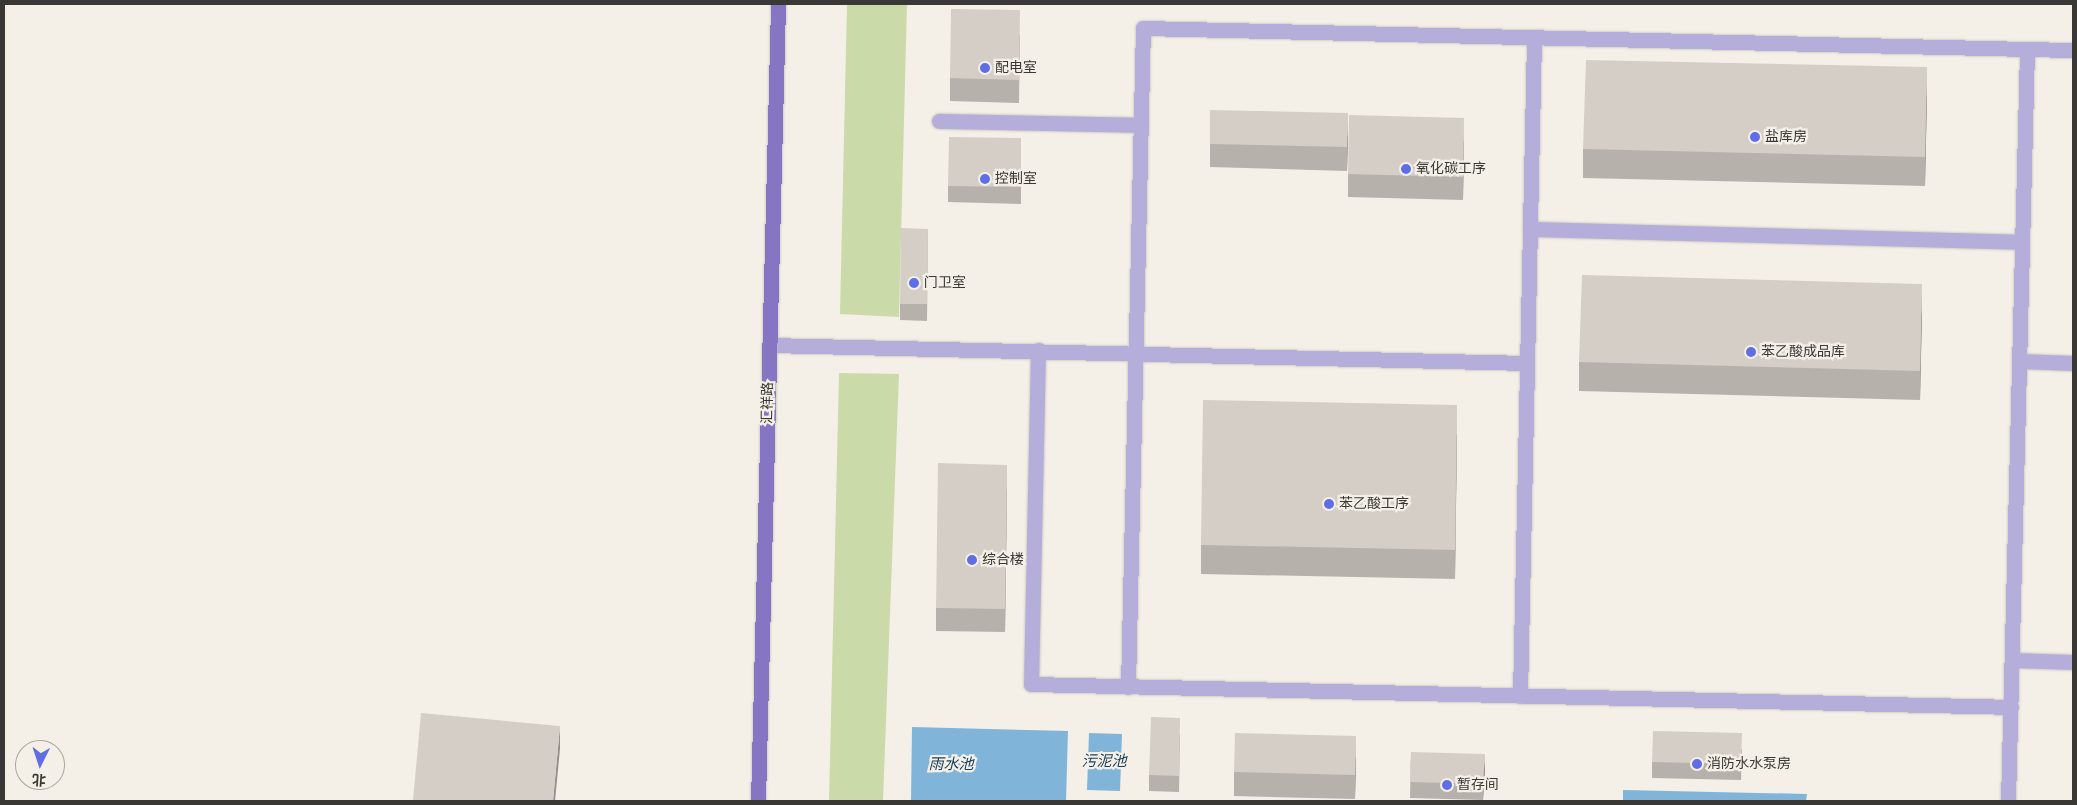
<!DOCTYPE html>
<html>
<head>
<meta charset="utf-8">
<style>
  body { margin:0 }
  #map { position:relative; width:2077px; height:805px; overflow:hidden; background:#f4f0e8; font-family:Rubik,"Noto Sans SC",sans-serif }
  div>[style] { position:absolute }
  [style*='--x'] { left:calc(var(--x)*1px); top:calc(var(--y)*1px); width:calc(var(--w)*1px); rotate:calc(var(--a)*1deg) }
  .green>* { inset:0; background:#cadba9 }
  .water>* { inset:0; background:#80b4d9 }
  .roads { filter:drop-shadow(0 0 1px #cfcbc4) drop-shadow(0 0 1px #cfcbc4) }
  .minor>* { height:15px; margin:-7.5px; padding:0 7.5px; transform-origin:7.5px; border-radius:7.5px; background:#b5aeda }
  .major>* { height:15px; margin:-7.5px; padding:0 7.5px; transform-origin:7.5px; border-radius:7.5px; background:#8575c2 }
  .wall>* { inset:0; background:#b6b1ab }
  .shaded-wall>* { inset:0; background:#94908b }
  .building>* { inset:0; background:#d4cec7 }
  .dots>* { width:14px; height:14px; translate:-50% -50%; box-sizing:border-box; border:2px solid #f4f0e8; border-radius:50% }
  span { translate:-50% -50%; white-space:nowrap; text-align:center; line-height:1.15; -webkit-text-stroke:4.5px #f4f0e8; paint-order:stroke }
  .poi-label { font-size:14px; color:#3a3835 }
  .left { translate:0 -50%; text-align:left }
  .street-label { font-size:14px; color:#3a3835 }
  .water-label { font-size:15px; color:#133c56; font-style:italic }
  .frame { position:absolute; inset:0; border:5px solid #3a3835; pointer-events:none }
  .north { position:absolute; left:15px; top:740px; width:50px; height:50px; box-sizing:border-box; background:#f4f0e8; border:1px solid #aaa6a0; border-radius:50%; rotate:184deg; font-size:14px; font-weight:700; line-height:20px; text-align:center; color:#3a3835 }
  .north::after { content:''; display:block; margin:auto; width:18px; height:22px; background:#5f6ee6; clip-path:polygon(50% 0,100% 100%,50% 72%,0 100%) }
</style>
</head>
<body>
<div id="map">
  <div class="green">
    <i style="clip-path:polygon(847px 4px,907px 4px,899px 317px,840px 314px)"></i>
    <i style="clip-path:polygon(839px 373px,899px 374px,883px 801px,829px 801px)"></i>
  </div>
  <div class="water">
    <i style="clip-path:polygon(912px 727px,1068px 731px,1066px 801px,911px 801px)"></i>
    <i style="clip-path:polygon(1089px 733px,1122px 734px,1120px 791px,1087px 790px)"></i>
    <i style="clip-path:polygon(1623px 790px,1807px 794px,1806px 801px,1623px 801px)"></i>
  </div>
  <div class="roads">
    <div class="minor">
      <i style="--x:939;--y:121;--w:202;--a:1.1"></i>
      <i style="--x:1530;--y:229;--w:492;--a:1.5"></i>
      <i style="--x:769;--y:345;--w:758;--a:1.36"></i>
      <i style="--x:1038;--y:350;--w:334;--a:91.2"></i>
      <i style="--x:1031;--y:684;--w:980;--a:1.34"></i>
      <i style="--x:2020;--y:361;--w:53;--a:2.2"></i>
      <i style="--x:2012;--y:660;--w:61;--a:1.9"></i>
      <i style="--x:1128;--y:687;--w:659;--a:-88.7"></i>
      <i style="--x:1143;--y:28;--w:930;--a:1.36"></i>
      <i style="--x:1520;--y:696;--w:659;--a:-88.78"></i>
      <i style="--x:2008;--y:801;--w:752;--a:-88.55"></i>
    </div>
    <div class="major">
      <i style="--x:758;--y:801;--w:797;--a:-88.56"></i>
    </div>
  </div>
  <div class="wall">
    <i style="clip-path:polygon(1020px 34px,1019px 103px,950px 101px,950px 78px)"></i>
    <i style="clip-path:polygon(1927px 96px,1925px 186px,1583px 178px,1583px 149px)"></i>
    <i style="clip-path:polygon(1210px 110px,1348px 136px,1347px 171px,1210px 167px)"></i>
    <i style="clip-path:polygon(1021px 138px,1021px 204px,948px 202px,948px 186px)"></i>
    <i style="clip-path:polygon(1464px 141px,1463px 200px,1348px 197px,1348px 174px)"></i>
    <i style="clip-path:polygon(928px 229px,927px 321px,900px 320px,900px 304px)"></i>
    <i style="clip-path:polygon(1922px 313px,1920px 400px,1579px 391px,1579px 362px)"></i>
    <i style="clip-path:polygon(1457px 434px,1455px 579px,1201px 574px,1201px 545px)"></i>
    <i style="clip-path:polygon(1007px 488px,1005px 632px,936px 631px,936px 608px)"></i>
    <i style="clip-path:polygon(1180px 734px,1179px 792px,1149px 791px,1149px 775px)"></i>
    <i style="clip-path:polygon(1742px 749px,1741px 780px,1652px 778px,1652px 762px)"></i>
    <i style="clip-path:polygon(1411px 752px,1485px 771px,1483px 800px,1410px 798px)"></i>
    <i style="clip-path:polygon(1356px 759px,1355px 799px,1234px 796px,1234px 772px)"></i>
  </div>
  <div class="shaded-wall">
    <i style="clip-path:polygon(1927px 67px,1927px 96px,1925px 186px,1925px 157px)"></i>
    <i style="clip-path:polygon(1348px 113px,1348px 136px,1347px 171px,1347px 147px)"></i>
    <i style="clip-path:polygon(1464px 118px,1464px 141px,1463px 200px,1463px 177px)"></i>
    <i style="clip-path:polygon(1922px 284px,1922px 313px,1920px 400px,1920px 371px)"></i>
    <i style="clip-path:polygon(1457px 405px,1457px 434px,1455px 579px,1455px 550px)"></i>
    <i style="clip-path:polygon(1007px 465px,1007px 488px,1005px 632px,1005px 609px)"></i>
    <i style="clip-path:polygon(560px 726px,560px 749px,555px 801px,553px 801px)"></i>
    <i style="clip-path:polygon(1356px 736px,1356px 759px,1355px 799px,1355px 775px)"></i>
    <i style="clip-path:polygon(1485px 754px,1485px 771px,1483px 800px,1483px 784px)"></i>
  </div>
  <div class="building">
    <i style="clip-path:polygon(951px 9px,1020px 10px,1019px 80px,950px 78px)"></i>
    <i style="clip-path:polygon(1586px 60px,1927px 67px,1925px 157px,1583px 149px)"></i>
    <i style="clip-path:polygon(1210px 110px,1348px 113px,1347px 147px,1210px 144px)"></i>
    <i style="clip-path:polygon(1349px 115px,1464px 118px,1463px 177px,1348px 174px)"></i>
    <i style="clip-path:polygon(949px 137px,1021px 138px,1021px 187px,948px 186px)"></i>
    <i style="clip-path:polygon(901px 228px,928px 229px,927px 304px,900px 304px)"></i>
    <i style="clip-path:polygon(1582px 275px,1922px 284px,1920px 371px,1579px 362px)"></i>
    <i style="clip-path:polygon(1203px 400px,1457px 405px,1455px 550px,1201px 545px)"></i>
    <i style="clip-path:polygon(938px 463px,1007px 465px,1005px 609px,936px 608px)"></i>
    <i style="clip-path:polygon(421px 713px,560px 726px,553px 801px,423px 801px,413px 800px)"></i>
    <i style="clip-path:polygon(1151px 717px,1180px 718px,1179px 776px,1149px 775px)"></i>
    <i style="clip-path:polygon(1653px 731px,1742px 733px,1741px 764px,1652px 762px)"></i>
    <i style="clip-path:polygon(1235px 733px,1356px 736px,1355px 775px,1234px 772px)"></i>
    <i style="clip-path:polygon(1411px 752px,1485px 754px,1483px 784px,1410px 782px)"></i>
  </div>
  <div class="dots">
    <i style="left:985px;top:68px;background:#5f6ee6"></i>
    <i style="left:1755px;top:137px;background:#5f6ee6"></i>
    <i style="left:1406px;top:169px;background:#5f6ee6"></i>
    <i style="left:985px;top:179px;background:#5f6ee6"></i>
    <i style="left:914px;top:283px;background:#5f6ee6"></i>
    <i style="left:1751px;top:352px;background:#5f6ee6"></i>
    <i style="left:1329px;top:504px;background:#5f6ee6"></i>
    <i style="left:972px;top:560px;background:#5f6ee6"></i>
    <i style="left:1697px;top:764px;background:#5f6ee6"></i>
    <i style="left:1447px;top:785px;background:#5f6ee6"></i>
  </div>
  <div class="poi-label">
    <span class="left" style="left:995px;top:68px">配电室</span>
    <span class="left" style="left:1765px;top:137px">盐库房</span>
    <span class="left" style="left:1416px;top:169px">氧化碳工序</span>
    <span class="left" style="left:995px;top:179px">控制室</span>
    <span class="left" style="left:924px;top:283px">门卫室</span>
    <span class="left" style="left:1761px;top:352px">苯乙酸成品库</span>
    <span class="left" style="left:1339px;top:504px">苯乙酸工序</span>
    <span class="left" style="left:982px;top:560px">综合楼</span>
    <span class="left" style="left:1707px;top:764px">消防水水泵房</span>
    <span class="left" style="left:1457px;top:785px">暂存间</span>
  </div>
  <div class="street-label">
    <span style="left:768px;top:403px;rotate:-89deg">汇祥路</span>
  </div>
  <div class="water-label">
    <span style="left:1104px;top:762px">污泥池</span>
    <span style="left:951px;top:765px">雨水池</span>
  </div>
  <div class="frame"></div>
  <div class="north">北</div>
</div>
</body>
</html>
